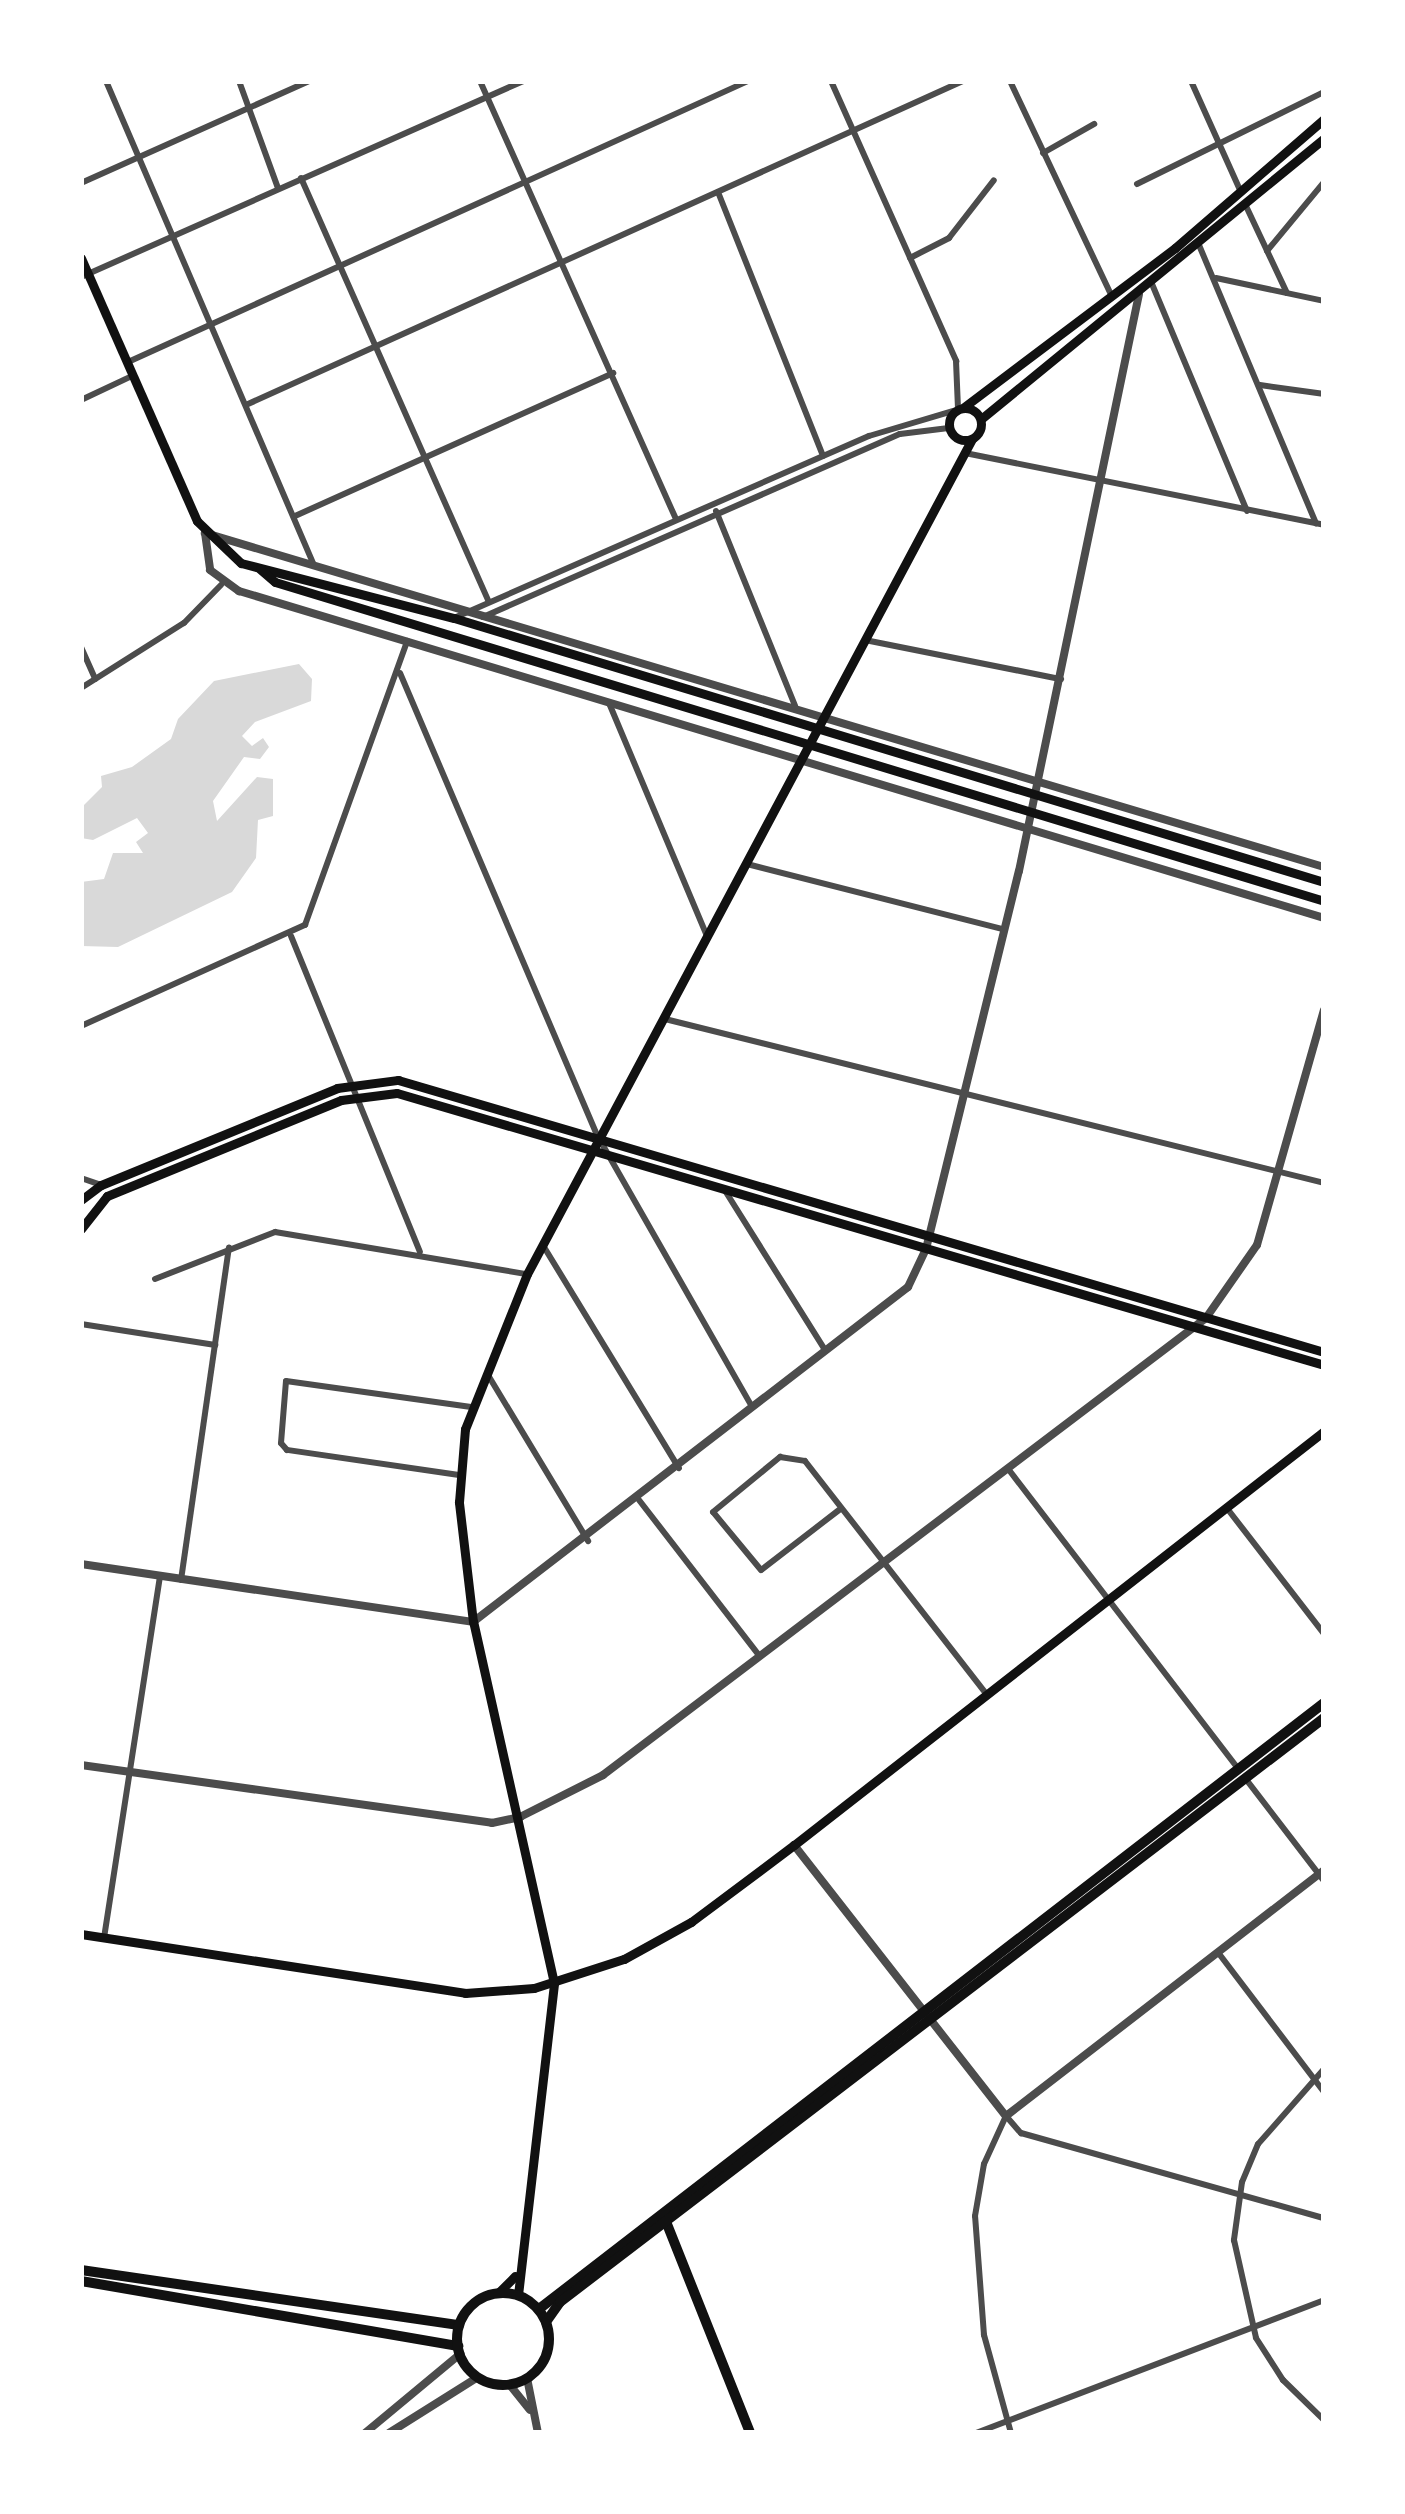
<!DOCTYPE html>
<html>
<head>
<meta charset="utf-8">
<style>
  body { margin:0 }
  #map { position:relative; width:1405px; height:2514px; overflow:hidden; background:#fff; font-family:Cabin,sans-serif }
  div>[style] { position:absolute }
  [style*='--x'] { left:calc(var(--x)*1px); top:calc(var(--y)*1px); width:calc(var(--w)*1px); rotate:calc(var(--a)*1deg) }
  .water>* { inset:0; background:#d9d9d9 }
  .minor>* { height:6px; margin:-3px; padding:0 3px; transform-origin:3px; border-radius:3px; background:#4c4c4c }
  .tertiary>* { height:8px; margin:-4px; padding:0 4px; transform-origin:4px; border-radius:4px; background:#4c4c4c }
  .secondary>* { height:9px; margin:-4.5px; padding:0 4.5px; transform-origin:4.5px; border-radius:4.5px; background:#111 }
  .secondary>.ring { margin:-4.5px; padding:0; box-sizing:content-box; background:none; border:9px solid #111; border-radius:50% }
  .primary>* { height:10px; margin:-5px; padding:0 5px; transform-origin:5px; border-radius:5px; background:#111 }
  .primary>.ring { margin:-5px; padding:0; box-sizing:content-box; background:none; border:10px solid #111; border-radius:50% }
  span { translate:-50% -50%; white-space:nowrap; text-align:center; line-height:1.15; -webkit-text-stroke:12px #fff; paint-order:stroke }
  .frame { position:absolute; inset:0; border:84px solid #fff; pointer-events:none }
</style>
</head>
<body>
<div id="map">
  <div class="water">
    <i style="clip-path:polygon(299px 664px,312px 679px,311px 701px,255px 722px,242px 736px,252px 746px,263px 738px,269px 747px,260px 759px,244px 757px,213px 801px,217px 821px,257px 777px,273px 779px,273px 816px,258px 820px,256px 858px,232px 892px,118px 947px,81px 946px,81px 882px,104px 879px,113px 853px,143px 853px,136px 842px,148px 833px,137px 818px,93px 840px,81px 838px,81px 808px,102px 787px,101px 776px,132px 767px,171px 739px,178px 719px,214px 681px)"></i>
  </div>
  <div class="minor">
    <i style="--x:106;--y:81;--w:525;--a:66.76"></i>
    <i style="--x:239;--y:81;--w:114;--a:70"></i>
    <i style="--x:480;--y:81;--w:478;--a:65.9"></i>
    <i style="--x:831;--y:81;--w:307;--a:65.9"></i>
    <i style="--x:956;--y:361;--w:47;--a:87.6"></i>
    <i style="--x:1010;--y:81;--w:239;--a:64.7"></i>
    <i style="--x:1191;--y:81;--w:122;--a:65.8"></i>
    <i style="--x:1043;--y:153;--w:59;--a:-29.6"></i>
    <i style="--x:301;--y:178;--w:462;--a:66.1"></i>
    <i style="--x:81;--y:183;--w:250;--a:-24.1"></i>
    <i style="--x:1137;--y:184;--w:208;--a:-26.2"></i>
    <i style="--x:718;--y:192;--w:284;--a:68.3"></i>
    <i style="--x:1246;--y:206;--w:96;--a:64.8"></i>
    <i style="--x:1199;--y:245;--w:302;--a:67.2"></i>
    <i style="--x:1267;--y:251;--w:89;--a:-50.4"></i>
    <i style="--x:910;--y:258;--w:44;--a:-27.1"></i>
    <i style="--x:949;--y:238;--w:73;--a:-52.2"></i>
    <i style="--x:81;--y:277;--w:484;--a:-23.9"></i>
    <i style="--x:1216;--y:278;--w:110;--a:12"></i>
    <i style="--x:1152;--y:284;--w:246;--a:67.3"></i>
    <i style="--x:128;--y:362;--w:681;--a:-24.38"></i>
    <i style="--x:1260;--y:385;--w:65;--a:8"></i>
    <i style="--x:81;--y:400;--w:56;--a:-25.2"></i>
    <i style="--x:248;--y:404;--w:785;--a:-24.31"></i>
    <i style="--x:965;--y:453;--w:366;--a:11.3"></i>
    <i style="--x:716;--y:511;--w:210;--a:67.9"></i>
    <i style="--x:295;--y:516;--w:349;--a:-24.2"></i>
    <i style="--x:483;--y:617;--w:455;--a:-23.7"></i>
    <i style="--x:900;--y:434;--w:49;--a:-7"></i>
    <i style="--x:454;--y:618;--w:453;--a:-23.7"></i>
    <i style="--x:869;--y:436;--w:88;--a:-16.6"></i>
    <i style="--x:865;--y:640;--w:200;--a:11.3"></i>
    <i style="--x:81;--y:647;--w:35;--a:66"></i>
    <i style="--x:400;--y:673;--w:502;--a:66.91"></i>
    <i style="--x:597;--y:1135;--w:313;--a:60.3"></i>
    <i style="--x:81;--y:688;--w:122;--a:-32.3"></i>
    <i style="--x:184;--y:623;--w:53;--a:-45.8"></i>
    <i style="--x:609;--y:703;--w:251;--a:67.2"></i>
    <i style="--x:747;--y:864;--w:266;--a:14.3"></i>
    <i style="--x:291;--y:936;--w:341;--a:67.8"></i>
    <i style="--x:665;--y:1019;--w:679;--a:13.97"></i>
    <i style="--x:81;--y:1026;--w:246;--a:-24.3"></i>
    <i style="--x:305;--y:925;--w:302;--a:-70.2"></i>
    <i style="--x:81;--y:1178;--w:21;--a:19"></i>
    <i style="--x:724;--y:1189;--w:190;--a:57.9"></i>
    <i style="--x:544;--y:1247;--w:259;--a:58.6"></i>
    <i style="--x:155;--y:1279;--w:129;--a:-21.4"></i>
    <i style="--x:275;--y:1232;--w:255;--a:9.5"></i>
    <i style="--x:81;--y:1324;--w:136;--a:8.9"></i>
    <i style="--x:488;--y:1375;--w:194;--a:58.9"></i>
    <i style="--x:1009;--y:1470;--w:374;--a:52.5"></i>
    <i style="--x:459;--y:1475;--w:174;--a:-171.7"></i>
    <i style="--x:287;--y:1450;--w:9;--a:-131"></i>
    <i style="--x:281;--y:1443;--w:62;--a:-85.4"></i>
    <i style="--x:286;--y:1381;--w:187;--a:8"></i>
    <i style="--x:639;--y:1500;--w:196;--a:52.3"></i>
    <i style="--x:1226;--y:1507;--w:160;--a:52.3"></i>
    <i style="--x:839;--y:1510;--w:98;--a:142.4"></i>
    <i style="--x:761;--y:1570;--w:75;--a:-129.6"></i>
    <i style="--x:713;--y:1512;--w:87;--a:-39.4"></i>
    <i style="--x:780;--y:1457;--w:25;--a:9"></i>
    <i style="--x:805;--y:1461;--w:296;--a:52.1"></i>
    <i style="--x:181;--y:1580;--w:336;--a:-81.8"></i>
    <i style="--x:1245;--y:1778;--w:130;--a:52.5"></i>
    <i style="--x:104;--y:1938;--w:366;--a:-81.2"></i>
    <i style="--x:1220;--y:1955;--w:172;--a:52.8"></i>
    <i style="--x:1324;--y:2069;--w:100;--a:131.3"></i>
    <i style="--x:1258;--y:2144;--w:41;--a:112.8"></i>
    <i style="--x:1242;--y:2182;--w:59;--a:97.9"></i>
    <i style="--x:1234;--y:2240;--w:100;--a:77.3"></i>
    <i style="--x:1256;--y:2338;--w:50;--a:57.3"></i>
    <i style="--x:1283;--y:2380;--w:57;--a:44.3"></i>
    <i style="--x:976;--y:2433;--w:373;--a:-20.9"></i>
    <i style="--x:1011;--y:2433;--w:102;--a:-105.4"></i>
    <i style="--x:984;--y:2335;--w:119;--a:-94.3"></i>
    <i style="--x:975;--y:2216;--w:53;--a:-80.2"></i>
    <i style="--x:984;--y:2164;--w:53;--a:-65.4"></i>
    <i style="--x:1006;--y:2116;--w:23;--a:49"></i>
    <i style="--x:1021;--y:2133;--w:315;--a:15.7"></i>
  </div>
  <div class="tertiary">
    <i style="--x:1324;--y:867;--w:1168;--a:-163.38"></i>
    <i style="--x:205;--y:533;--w:37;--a:82"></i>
    <i style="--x:210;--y:570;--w:36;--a:36"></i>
    <i style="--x:239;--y:591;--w:1133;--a:16.77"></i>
    <i style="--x:81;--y:1564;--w:396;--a:8.4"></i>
    <i style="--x:473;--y:1622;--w:549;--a:-37.6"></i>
    <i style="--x:908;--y:1287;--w:42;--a:-64.7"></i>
    <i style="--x:926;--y:1249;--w:389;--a:-76.2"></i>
    <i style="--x:1019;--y:871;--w:589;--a:-78.25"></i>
    <i style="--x:81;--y:1765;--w:415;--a:8"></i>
    <i style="--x:492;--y:1823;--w:29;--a:-12"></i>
    <i style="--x:520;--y:1817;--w:93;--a:-26.8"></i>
    <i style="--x:603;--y:1775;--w:757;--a:-37.16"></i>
    <i style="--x:1206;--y:1318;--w:89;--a:-55.1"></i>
    <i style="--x:1257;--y:1245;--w:244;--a:-74.1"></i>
    <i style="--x:794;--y:1845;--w:344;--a:52"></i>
    <i style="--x:1006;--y:2116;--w:402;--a:-37.7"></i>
    <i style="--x:527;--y:2378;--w:56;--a:78.7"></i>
    <i style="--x:509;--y:2384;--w:33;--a:51"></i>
    <i style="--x:365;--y:2433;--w:124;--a:-39.7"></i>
    <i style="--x:389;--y:2433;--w:105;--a:-32.2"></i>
  </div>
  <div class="secondary">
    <i style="--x:81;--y:258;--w:287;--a:66.2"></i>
    <i style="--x:197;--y:521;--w:61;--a:43.7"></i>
    <i style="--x:241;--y:563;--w:220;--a:14.5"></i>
    <i style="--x:454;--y:618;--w:909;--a:16.88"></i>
    <i style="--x:964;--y:407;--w:264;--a:-37"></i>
    <i style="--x:1175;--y:248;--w:197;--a:-40.9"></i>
    <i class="ring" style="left:949px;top:408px;width:23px;height:23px"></i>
    <i style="--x:981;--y:419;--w:443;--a:-39.3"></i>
    <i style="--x:260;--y:569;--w:20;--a:41"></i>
    <i style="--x:275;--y:582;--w:1096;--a:16.91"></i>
    <i style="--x:81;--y:1200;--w:25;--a:-37"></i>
    <i style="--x:101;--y:1185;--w:255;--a:-22.3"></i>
    <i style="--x:337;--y:1088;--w:62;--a:-7.5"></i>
    <i style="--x:398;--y:1080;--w:965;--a:16.37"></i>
    <i style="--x:81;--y:1229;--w:42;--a:-51.8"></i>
    <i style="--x:107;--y:1196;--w:253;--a:-22.3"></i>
    <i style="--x:341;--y:1100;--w:56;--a:-7.1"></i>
    <i style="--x:397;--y:1093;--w:966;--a:16.35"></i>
    <i style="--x:81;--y:1934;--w:389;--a:8.7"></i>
    <i style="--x:465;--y:1993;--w:69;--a:-4.1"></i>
    <i style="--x:534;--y:1988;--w:95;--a:-17.9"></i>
    <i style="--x:624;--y:1959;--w:77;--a:-28.9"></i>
    <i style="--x:691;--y:1922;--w:129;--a:-36.8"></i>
    <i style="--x:794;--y:1845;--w:673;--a:-37.99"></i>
    <i style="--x:498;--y:2293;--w:24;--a:-45"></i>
    <i style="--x:518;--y:2295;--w:314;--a:-83.4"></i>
    <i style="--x:554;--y:1983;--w:370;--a:-102.6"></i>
    <i style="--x:473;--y:1622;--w:121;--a:-96.7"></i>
    <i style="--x:459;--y:1502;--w:73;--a:-85.3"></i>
    <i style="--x:465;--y:1429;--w:167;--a:-68.2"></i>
    <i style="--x:527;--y:1274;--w:946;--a:-61.95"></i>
  </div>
  <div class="primary">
    <i style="--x:665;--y:2219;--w:230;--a:68.3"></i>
    <i style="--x:81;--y:2270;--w:382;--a:8.3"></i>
    <i style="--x:81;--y:2281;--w:383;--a:9.8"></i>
    <i class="ring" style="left:457px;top:2293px;width:82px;height:82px"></i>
    <i style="--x:539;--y:2309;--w:992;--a:-37.67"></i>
    <i style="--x:546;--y:2322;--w:24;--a:-55"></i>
    <i style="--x:560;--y:2302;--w:962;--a:-37.39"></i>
  </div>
  <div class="frame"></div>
</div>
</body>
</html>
